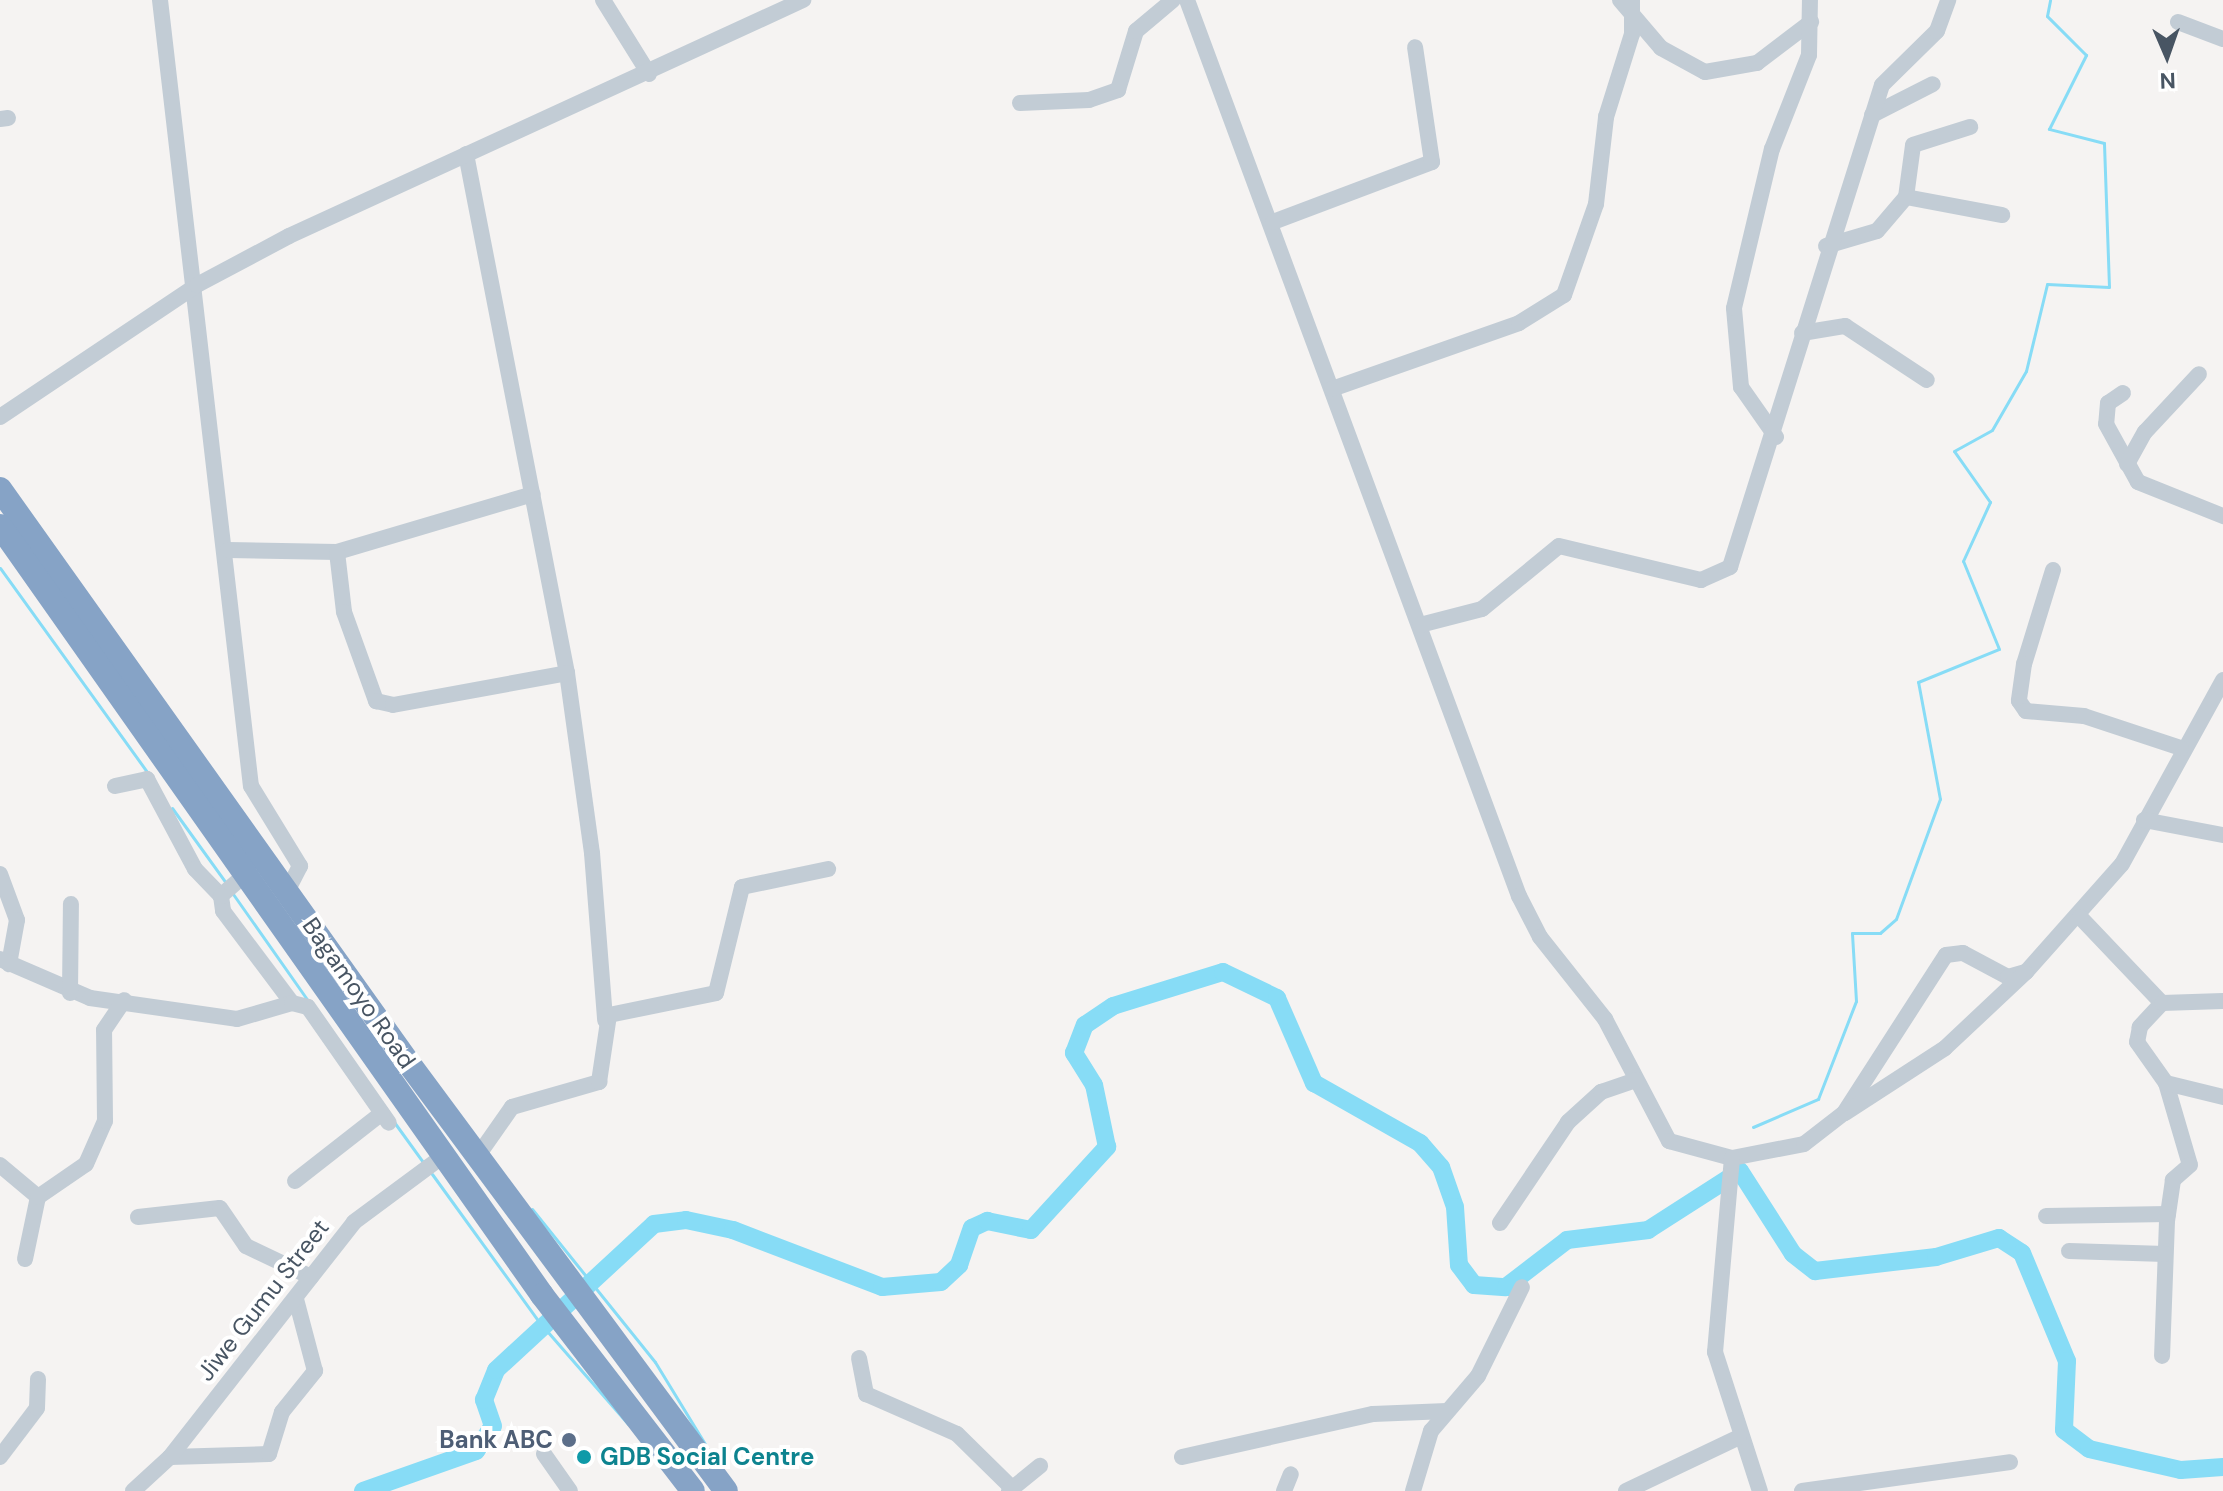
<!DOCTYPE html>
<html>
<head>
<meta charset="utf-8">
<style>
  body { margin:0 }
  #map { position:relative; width:2223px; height:1491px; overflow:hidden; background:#f5f3f2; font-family:"DM Sans",sans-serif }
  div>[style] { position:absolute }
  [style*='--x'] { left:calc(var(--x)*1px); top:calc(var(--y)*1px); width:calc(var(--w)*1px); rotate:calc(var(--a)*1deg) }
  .stream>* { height:3px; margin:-1.5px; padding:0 1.5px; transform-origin:1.5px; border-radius:1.5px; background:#87dcf6 }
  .river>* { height:18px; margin:-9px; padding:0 9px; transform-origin:9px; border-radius:9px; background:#87dcf6 }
  .minor>* { height:16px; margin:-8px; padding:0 8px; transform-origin:8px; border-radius:8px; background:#c2ccd5 }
  .highway>* { height:24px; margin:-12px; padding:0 12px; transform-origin:12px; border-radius:12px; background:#86a3c6 }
  .dots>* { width:22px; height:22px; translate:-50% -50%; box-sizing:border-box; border:4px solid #fff; border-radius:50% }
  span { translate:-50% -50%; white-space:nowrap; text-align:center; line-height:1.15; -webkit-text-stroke:8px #fff; paint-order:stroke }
  .street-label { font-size:24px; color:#485563 }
  .service-label { font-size:24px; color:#4e5e75; font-weight:700 }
  .right { translate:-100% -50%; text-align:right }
  .culture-label { font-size:24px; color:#0d838f; font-weight:700 }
  .left { translate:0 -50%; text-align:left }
  .north { position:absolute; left:2127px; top:16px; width:80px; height:80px; -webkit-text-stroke:6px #fff; paint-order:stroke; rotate:178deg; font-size:22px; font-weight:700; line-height:32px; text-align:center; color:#485563 }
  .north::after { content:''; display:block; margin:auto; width:28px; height:36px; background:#485563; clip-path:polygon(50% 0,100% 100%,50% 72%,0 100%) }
</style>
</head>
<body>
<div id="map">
  <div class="stream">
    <i style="--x:0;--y:568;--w:251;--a:54.2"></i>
    <i style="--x:172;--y:808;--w:92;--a:54.2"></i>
    <i style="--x:233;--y:894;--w:132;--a:54.9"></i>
    <i style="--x:394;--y:1122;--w:53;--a:54.2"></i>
    <i style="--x:1753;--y:1127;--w:71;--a:-23.3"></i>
    <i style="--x:1818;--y:1099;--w:105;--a:-68.8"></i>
    <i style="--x:1856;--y:1001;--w:68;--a:-93.4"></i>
    <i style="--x:1852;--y:933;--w:28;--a:0"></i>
    <i style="--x:1880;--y:933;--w:21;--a:-41"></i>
    <i style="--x:1896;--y:919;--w:128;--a:-69.9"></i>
    <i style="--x:1940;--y:799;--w:119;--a:-100.6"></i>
    <i style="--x:1918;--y:682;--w:87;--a:-22.2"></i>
    <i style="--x:1999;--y:649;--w:95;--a:-112.2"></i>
    <i style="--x:1963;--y:561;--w:65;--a:-65.4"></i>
    <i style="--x:1990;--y:502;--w:62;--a:-125.2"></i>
    <i style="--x:1954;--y:451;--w:43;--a:-28.9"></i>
    <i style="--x:1992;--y:430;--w:68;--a:-60"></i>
    <i style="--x:2026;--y:371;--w:89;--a:-76.4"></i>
    <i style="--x:2047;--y:284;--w:62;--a:2.8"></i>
    <i style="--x:2109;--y:287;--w:144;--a:-92"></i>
    <i style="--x:2104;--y:143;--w:57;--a:-165.7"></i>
    <i style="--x:2049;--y:129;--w:83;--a:-63.4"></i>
    <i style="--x:2086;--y:55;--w:55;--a:-135"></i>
    <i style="--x:2047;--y:16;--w:16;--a:-79"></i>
    <i style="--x:432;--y:1174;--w:184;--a:54.1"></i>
    <i style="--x:540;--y:1323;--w:134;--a:48.9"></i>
    <i style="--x:532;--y:1209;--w:196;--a:51.2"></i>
    <i style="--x:655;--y:1362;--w:96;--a:58.6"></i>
  </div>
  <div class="river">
    <i style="--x:363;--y:1491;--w:120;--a:-19.5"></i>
    <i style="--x:476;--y:1451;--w:30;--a:-56"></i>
    <i style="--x:493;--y:1426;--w:28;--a:-109"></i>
    <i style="--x:484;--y:1400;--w:32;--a:-68"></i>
    <i style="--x:496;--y:1370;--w:215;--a:-42.7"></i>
    <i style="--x:654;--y:1224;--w:32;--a:-7"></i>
    <i style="--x:686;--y:1220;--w:48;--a:12"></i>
    <i style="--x:733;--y:1230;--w:160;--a:20.9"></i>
    <i style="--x:882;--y:1287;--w:59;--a:-4.8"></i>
    <i style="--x:941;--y:1282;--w:25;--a:-43"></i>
    <i style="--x:959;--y:1265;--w:39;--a:-71"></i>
    <i style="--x:972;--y:1228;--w:17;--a:-25"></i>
    <i style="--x:987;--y:1221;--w:45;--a:11.6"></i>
    <i style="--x:1031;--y:1230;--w:113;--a:-47.5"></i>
    <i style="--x:1107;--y:1147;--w:63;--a:-101.8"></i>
    <i style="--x:1094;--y:1085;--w:38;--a:-122"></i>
    <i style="--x:1074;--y:1053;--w:30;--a:-69"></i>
    <i style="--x:1085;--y:1025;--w:34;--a:-34"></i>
    <i style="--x:1113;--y:1006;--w:115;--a:-17.2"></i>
    <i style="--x:1223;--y:972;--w:60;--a:25.7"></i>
    <i style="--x:1277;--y:998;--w:93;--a:66.5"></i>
    <i style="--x:1314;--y:1083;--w:122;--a:29.5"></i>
    <i style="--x:1420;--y:1143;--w:32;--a:49"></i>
    <i style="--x:1441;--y:1167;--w:42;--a:70.7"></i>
    <i style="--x:1455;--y:1207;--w:58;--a:86.1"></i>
    <i style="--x:1459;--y:1265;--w:25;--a:53"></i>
    <i style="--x:1474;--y:1285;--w:32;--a:4"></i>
    <i style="--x:1506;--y:1287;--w:77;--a:-37.6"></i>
    <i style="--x:1567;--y:1240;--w:82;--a:-7"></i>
    <i style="--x:1648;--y:1230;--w:109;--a:-32.7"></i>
    <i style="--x:1740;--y:1171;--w:98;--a:57.4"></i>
    <i style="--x:1793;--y:1254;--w:28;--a:38"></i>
    <i style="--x:1815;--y:1271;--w:122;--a:-6.6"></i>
    <i style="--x:1936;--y:1257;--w:66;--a:-16.8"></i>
    <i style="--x:1999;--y:1238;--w:27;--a:33"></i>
    <i style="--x:2022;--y:1253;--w:117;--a:67.4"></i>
    <i style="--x:2067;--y:1361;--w:69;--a:92.5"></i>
    <i style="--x:2064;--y:1430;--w:31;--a:37"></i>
    <i style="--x:2089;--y:1449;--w:94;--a:12.9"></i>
    <i style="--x:2181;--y:1470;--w:42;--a:-4.1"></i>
  </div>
  <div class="minor">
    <i style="--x:160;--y:0;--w:791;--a:83.4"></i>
    <i style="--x:251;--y:786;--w:94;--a:58.5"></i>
    <i style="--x:300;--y:866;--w:28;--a:117"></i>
    <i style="--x:603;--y:0;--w:87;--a:58.1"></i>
    <i style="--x:1187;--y:0;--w:956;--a:69.67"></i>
    <i style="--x:1519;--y:896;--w:46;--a:62.9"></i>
    <i style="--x:1540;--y:937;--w:105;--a:51.6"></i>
    <i style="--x:1605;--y:1019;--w:138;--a:62.3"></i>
    <i style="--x:1669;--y:1141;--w:65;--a:15.1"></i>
    <i style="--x:1732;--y:1158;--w:73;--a:-11"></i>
    <i style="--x:1804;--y:1144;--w:51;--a:-37.8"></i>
    <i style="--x:1844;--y:1113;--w:188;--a:-57.2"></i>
    <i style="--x:1946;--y:955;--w:17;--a:-7"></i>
    <i style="--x:1963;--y:953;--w:51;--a:28.1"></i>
    <i style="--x:2008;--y:977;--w:19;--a:-16"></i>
    <i style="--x:2026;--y:972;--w:144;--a:-48.4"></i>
    <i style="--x:2122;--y:864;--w:210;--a:-61.2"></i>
    <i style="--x:1620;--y:0;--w:63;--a:49.5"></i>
    <i style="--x:1661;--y:48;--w:50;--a:28.6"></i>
    <i style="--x:1705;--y:72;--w:53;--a:-9.8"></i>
    <i style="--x:1757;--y:63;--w:68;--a:-37.2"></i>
    <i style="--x:2178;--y:22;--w:48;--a:20.7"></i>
    <i style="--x:1020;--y:103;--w:69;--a:-2.5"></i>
    <i style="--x:1089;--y:100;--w:31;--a:-19"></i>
    <i style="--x:1118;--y:90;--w:62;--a:-73"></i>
    <i style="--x:1136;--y:31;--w:48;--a:-40"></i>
    <i style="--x:1872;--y:115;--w:68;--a:-26.9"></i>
    <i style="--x:0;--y:119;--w:8;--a:-7"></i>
    <i style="--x:466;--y:154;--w:529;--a:78.99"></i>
    <i style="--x:567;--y:673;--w:182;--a:82.1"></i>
    <i style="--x:592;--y:853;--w:168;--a:85.5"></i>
    <i style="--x:1906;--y:197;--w:52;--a:-82.3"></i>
    <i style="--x:1913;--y:145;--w:60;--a:-17.5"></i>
    <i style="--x:1273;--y:222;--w:170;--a:-20.7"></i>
    <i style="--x:1432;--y:162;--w:116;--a:-98.4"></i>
    <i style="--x:1826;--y:246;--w:53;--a:-16.4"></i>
    <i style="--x:1877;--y:231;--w:45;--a:-49.5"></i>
    <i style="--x:1906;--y:197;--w:98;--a:10.6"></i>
    <i style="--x:1802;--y:333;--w:44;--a:-9.2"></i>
    <i style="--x:1845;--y:326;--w:98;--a:33.4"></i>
    <i style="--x:1332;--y:389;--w:198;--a:-19.4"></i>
    <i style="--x:1519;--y:323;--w:53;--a:-31.9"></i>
    <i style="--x:1564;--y:295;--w:96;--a:-70.6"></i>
    <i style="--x:1596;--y:204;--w:88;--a:-83.4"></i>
    <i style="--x:1606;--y:117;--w:87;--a:-72.6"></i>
    <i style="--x:1632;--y:34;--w:34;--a:-90"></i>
    <i style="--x:2123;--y:393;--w:18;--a:146"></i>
    <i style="--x:2108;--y:403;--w:21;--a:95"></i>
    <i style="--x:2106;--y:424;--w:66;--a:61.1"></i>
    <i style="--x:2138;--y:482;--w:92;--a:21.8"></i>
    <i style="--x:0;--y:417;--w:237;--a:-33.8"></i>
    <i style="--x:197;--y:285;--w:104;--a:-28"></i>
    <i style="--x:289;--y:236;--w:566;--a:-24.66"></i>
    <i style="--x:1776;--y:437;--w:61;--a:-125"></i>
    <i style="--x:1741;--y:387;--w:79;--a:-95.1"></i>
    <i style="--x:1734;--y:308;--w:163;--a:-76.6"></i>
    <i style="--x:1772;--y:149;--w:101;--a:-68.5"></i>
    <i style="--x:1809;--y:55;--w:55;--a:-89"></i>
    <i style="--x:2127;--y:464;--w:37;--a:-61"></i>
    <i style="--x:2145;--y:432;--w:79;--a:-47"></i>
    <i style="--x:228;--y:550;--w:109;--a:1.1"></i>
    <i style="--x:337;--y:552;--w:204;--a:-16.5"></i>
    <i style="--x:337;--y:552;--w:60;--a:83.3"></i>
    <i style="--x:344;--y:612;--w:95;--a:70.2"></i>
    <i style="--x:376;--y:701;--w:17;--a:13"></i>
    <i style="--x:393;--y:705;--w:177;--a:-10.4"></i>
    <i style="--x:2053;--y:570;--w:98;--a:107.1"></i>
    <i style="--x:2024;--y:664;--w:37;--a:98"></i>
    <i style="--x:2019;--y:701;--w:12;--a:55"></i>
    <i style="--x:2026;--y:711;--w:58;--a:4.9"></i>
    <i style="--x:2084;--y:716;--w:102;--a:18.3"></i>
    <i style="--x:1420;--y:625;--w:64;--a:-14.5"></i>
    <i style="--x:1482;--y:609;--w:99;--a:-39.3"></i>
    <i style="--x:1559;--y:546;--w:146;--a:13.5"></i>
    <i style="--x:1701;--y:580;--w:32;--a:-24"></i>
    <i style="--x:1730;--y:567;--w:505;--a:-72.5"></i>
    <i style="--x:1882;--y:85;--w:77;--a:-44.5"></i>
    <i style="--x:1937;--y:31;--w:33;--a:-70"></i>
    <i style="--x:115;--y:786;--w:33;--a:-12"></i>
    <i style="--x:147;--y:779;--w:102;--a:61.9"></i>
    <i style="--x:195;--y:869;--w:37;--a:46"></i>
    <i style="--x:2144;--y:820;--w:80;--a:10.8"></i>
    <i style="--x:247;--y:873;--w:35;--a:139"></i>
    <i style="--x:221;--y:896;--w:15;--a:82"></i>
    <i style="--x:223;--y:911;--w:115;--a:53.1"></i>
    <i style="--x:0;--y:874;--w:49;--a:69.7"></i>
    <i style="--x:17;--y:920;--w:45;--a:100.3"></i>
    <i style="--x:2080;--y:917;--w:119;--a:46.4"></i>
    <i style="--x:2162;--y:1003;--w:33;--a:133"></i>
    <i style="--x:2140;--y:1027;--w:15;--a:101"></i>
    <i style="--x:2137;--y:1042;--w:50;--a:54.7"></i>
    <i style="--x:2166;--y:1083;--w:85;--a:73.7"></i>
    <i style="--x:2190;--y:1165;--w:23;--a:139"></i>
    <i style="--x:2173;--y:1180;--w:41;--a:98.3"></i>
    <i style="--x:2167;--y:1221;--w:135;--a:92.1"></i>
    <i style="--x:0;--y:959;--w:98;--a:23.4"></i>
    <i style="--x:90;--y:998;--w:148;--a:8.1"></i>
    <i style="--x:237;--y:1019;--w:57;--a:-16.2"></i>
    <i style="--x:292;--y:1003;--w:16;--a:14"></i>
    <i style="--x:308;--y:1007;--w:141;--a:55.1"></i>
    <i style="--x:70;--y:993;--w:89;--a:-89.4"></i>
    <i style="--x:2162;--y:1003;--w:61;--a:-1.9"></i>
    <i style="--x:2166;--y:1083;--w:59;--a:13.8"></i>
    <i style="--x:1845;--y:1113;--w:119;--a:-33"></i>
    <i style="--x:1945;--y:1048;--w:110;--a:-43.2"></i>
    <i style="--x:477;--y:1157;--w:61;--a:-55"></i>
    <i style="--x:512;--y:1107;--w:91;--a:-16"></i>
    <i style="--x:599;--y:1082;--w:68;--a:-81.5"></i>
    <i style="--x:609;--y:1015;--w:109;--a:-11.6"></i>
    <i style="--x:716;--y:993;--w:109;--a:-76.2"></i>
    <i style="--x:742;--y:887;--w:88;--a:-11.8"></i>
    <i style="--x:1732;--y:1158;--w:195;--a:95"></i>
    <i style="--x:1715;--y:1352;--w:146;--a:72.1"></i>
    <i style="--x:0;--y:1165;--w:50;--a:40.1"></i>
    <i style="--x:295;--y:1181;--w:110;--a:-38"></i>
    <i style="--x:2046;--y:1216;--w:122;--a:-0.9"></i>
    <i style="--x:138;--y:1217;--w:82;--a:-6.3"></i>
    <i style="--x:220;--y:1208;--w:46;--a:55.6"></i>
    <i style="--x:246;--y:1246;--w:72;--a:25.5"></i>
    <i style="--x:1500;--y:1223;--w:122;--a:-56"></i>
    <i style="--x:1568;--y:1122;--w:45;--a:-42.3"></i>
    <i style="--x:1601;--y:1092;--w:37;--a:-19"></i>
    <i style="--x:2069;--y:1251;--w:96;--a:1.8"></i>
    <i style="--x:25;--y:1259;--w:63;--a:-78.2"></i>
    <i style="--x:38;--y:1197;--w:58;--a:-34.5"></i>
    <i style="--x:86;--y:1164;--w:47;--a:-66.2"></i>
    <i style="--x:105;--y:1121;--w:91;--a:-90.6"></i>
    <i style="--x:104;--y:1030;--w:36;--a:-56"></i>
    <i style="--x:859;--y:1358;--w:37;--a:79"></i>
    <i style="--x:866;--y:1394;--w:99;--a:23.7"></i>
    <i style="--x:957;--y:1434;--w:78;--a:44.5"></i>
    <i style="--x:544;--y:1454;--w:45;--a:54.9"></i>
    <i style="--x:0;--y:1457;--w:61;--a:-52.9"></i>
    <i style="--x:37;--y:1408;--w:29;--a:-88"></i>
    <i style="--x:170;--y:1457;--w:99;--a:-1.7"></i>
    <i style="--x:269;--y:1454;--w:44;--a:-72.8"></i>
    <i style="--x:282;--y:1412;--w:53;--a:-51.2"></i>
    <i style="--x:315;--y:1371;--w:74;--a:-104.8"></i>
    <i style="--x:1182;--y:1457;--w:196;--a:-12.7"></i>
    <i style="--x:1373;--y:1414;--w:74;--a:-2.3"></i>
    <i style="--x:133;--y:1491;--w:50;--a:-42.6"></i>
    <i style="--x:170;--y:1457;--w:298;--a:-51.9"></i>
    <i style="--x:354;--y:1222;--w:114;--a:-36.5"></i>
    <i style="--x:1009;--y:1491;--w:40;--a:-39"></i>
    <i style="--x:1284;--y:1491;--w:18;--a:-68"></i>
    <i style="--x:1413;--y:1491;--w:63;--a:-73.3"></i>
    <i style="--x:1431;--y:1431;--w:72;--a:-49.5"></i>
    <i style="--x:1478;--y:1376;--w:99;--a:-63.7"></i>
    <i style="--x:1626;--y:1491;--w:125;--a:-25.5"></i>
    <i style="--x:1802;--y:1491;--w:210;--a:-7.9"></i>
  </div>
  <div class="highway">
    <i style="--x:0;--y:489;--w:707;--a:54.56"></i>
    <i style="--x:410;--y:1065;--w:530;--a:53.43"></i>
    <i style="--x:0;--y:526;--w:941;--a:54.82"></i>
    <i style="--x:542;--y:1295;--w:247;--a:52.4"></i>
  </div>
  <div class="dots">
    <i style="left:569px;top:1440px;background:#5c6f8a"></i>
    <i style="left:584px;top:1457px;background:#0f9aa8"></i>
  </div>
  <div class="street-label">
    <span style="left:359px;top:993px;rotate:55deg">Bagamoyo Road</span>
    <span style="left:263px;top:1300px;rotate:-52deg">Jiwe Gumu Street</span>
  </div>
  <div class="service-label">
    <span class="right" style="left:553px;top:1440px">Bank ABC</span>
  </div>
  <div class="culture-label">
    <span class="left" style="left:600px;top:1457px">GDB Social Centre</span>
  </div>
  <div class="north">N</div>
</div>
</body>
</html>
